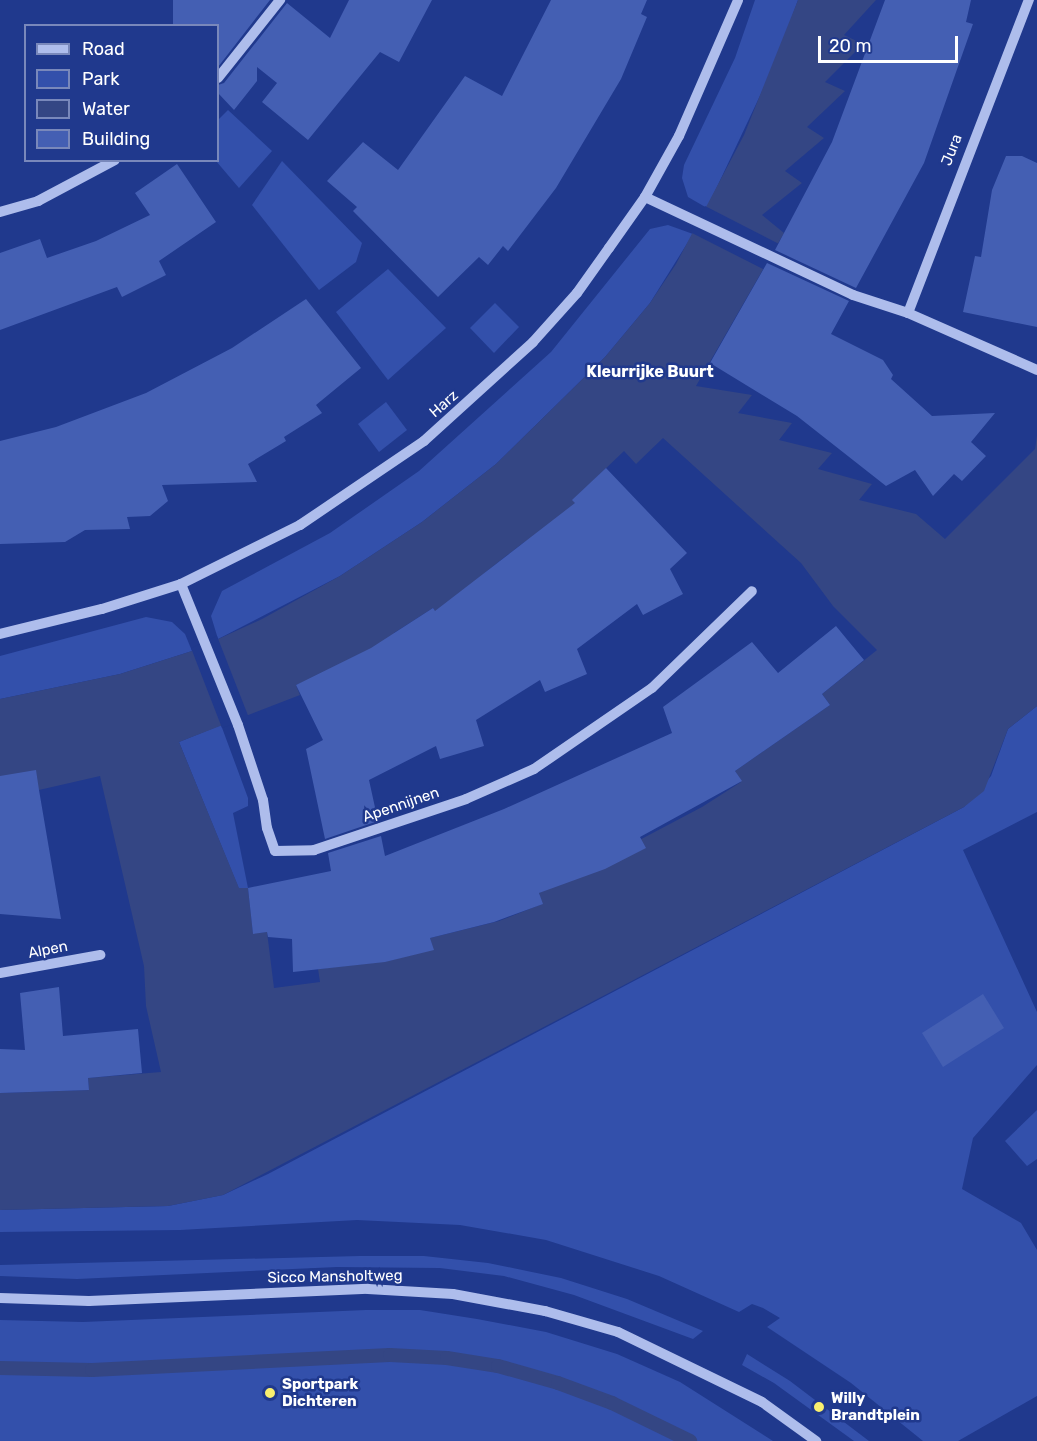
<!DOCTYPE html>
<html>
<head>
<meta charset="utf-8">
<style>
  body { margin:0 }
  #map { position:relative; width:1037px; height:1441px; overflow:hidden; background:#20398d; font-family:Rubik,sans-serif }
  div>[style] { position:absolute }
  [style*='--x'] { left:calc(var(--x)*1px); top:calc(var(--y)*1px); width:calc(var(--w)*1px); rotate:calc(var(--a)*1deg) }
  .green>* { inset:0; background:#3350ab }
  .water>* { inset:0; background:#344684 }
  .pier>* { inset:0; background:#20398d }
  .stream>* { height:14px; margin:-7px; padding:0 7px; transform-origin:7px; border-radius:7px; background:#344684 }
  .building>* { inset:0; background:#445fb3 }
  .minor>* { height:10px; margin:-5px; padding:0 5px; transform-origin:5px; border-radius:5px; background:#aebdec }
  .dots>* { width:16px; height:16px; translate:-50% -50%; box-sizing:border-box; border:3px solid #20398d; border-radius:50% }
  span { translate:-50% -50%; white-space:nowrap; text-align:center; line-height:1.15; -webkit-text-stroke:5px #20398d; paint-order:stroke }
  .street-label { font-size:15px; color:#fff }
  .poi-label { font-size:15px; color:#fff; font-weight:700 }
  .left { translate:0 -50%; text-align:left }
  .neighbourhood-label { font-size:16px; color:#fff; font-weight:700 }
  .legend { position:absolute; left:24px; top:24px; width:195px; height:138px; box-sizing:border-box; background:#20398d; border:2px solid #7988bb; margin:0; padding:8px 10px; list-style:none; font-size:18px; color:#fff }
  .legend li { display:flex; align-items:center; gap:12px; height:30px }
  .legend b { width:30px; border:2px solid #7988bb }
  .scale { position:absolute; left:818px; top:36px; width:140px; height:27px; box-sizing:border-box; border:3px solid #fff; border-top:0; padding-left:8px; font-size:18px; line-height:21px; white-space:nowrap; color:#fff; -webkit-text-stroke:4px #20398d; paint-order:stroke }
</style>
</head>
<body>
<div id="map">
  <div class="green">
    <i style="clip-path:polygon(755px 0,798px 0,775px 64px,707px 208px,688px 197px,682px 178px,684px 165px,735px 58px)"></i>
    <i style="clip-path:polygon(228px 110px,272px 151px,239px 188px,216px 161px,218px 120px)"></i>
    <i style="clip-path:polygon(282px 161px,362px 243px,356px 262px,319px 290px,252px 205px)"></i>
    <i style="clip-path:polygon(668px 225px,693px 234px,650px 303px,605px 357px,496px 464px,422px 522px,340px 576px,218px 639px,211px 616px,222px 591px,330px 533px,419px 471px,551px 352px,650px 229px)"></i>
    <i style="clip-path:polygon(388px 269px,446px 328px,388px 380px,336px 312px)"></i>
    <i style="clip-path:polygon(495px 303px,519px 327px,494px 353px,470px 328px)"></i>
    <i style="clip-path:polygon(386px 402px,407px 430px,379px 452px,358px 424px)"></i>
    <i style="clip-path:polygon(146px 617px,172px 622px,185px 634px,192px 651px,120px 674px,0 699px,0 656px)"></i>
    <i style="clip-path:polygon(1037px 706px,1037px 812px,963px 850px,1037px 1012px,1037px 1065px,973px 1138px,962px 1189px,1021px 1223px,1037px 1250px,1037px 1396px,958px 1441px,923px 1441px,851px 1383px,767px 1327px,780px 1318px,763px 1308px,752px 1304px,739px 1312px,659px 1276px,546px 1240px,460px 1225px,357px 1220px,180px 1230px,0 1232px,0 1210px,168px 1206px,223px 1195px,268px 1174px,964px 807px,991px 776px,1008px 729px)"></i>
    <i style="clip-path:polygon(221px 725px,248px 798px,248px 806px,233px 813px,248px 888px,239px 889px,179px 742px)"></i>
    <i style="clip-path:polygon(1037px 1110px,1037px 1159px,1027px 1166px,1005px 1141px)"></i>
    <i style="clip-path:polygon(360px 1256px,424px 1256px,488px 1263px,561px 1278px,627px 1299px,703px 1331px,693px 1339px,574px 1295px,504px 1276px,440px 1268px,337px 1267px,77px 1279px,0 1276px,0 1265px)"></i>
    <i style="clip-path:polygon(366px 1310px,420px 1310px,477px 1319px,546px 1332px,617px 1354px,680px 1382px,773px 1441px,0 1441px,0 1320px,83px 1322px)"></i>
    <i style="clip-path:polygon(747px 1354px,790px 1381px,869px 1441px,854px 1441px,774px 1383px,742px 1365px)"></i>
  </div>
  <div class="water">
    <i style="clip-path:polygon(evenodd,798px 0,876px 0,844px 35px,863px 44px,825px 82px,845px 91px,807px 127px,824px 138px,785px 171px,802px 183px,762px 215px,784px 233px,696px 386px,752px 395px,738px 413px,792px 423px,779px 440px,832px 453px,818px 469px,872px 484px,859px 500px,916px 514px,945px 539px,1035px 449px,1037px 435px,1037px 706px,1008px 729px,984px 791px,964px 807px,223px 1195px,168px 1206px,0 1210px,0 1093px,89px 1090px,88px 1078px,161px 1072px,146px 1006px,144px 966px,100px 776px,39px 790px,0 776px,0 699px,120px 674px,192px 651px,262px 619px,340px 576px,422px 522px,496px 464px,605px 357px,650px 303px,676px 264px,744px 135px,798px 0,663px 438px,801px 563px,833px 606px,877px 650px,822px 694px,830px 705px,735px 771px,741px 782px,702px 807px,539px 893px,542px 904px,499px 921px,430px 938px,433px 949px,388px 961px,318px 969px,320px 982px,274px 988px,267px 932px,253px 933px,248px 888px,239px 888px,179px 742px,300px 695px,296px 685px,399px 642px,394px 633px,433px 608px,439px 618px,487px 571px,523px 543px,581px 510px,573px 500px,624px 451px,636px 464px,663px 438px)"></i>
  </div>
  <div class="pier">
    <i style="clip-path:polygon(705px 206px,781px 245px,765px 270px,690px 232px)"></i>
    <i style="clip-path:polygon(217px 636px,249px 718px,222px 728px,191px 648px)"></i>
  </div>
  <div class="stream">
    <i style="--x:0;--y:1368;--w:92;--a:1.2"></i>
    <i style="--x:92;--y:1370;--w:298;--a:-2.9"></i>
    <i style="--x:390;--y:1355;--w:57;--a:3"></i>
    <i style="--x:447;--y:1358;--w:52;--a:8.9"></i>
    <i style="--x:498;--y:1366;--w:62;--a:15.8"></i>
    <i style="--x:558;--y:1383;--w:58;--a:20.3"></i>
    <i style="--x:612;--y:1403;--w:87;--a:26"></i>
  </div>
  <div class="building">
    <i style="clip-path:polygon(173px 0,270px 0,218px 67px,218px 26px,173px 26px)"></i>
    <i style="clip-path:polygon(349px 0,432px 0,399px 62px,380px 52px,308px 140px,262px 102px,277px 83px,257px 67px,257px 81px,234px 110px,218px 93px,218px 85px,224px 83px,287px 3px,330px 38px)"></i>
    <i style="clip-path:polygon(551px 0,647px 0,641px 14px,647px 17px,621px 79px,556px 188px,508px 251px,503px 246px,488px 265px,479px 257px,438px 297px,353px 211px,357px 207px,327px 181px,363px 142px,398px 170px,465px 76px,502px 96px)"></i>
    <i style="clip-path:polygon(885px 0,971px 0,966px 22px,973px 24px,924px 163px,856px 288px,775px 250px,832px 142px)"></i>
    <i style="clip-path:polygon(1006px 156px,1022px 156px,1037px 163px,1037px 327px,963px 312px,975px 256px,981px 257px,992px 190px)"></i>
    <i style="clip-path:polygon(177px 164px,216px 222px,159px 261px,166px 275px,122px 297px,117px 287px,0 330px,0 253px,40px 239px,47px 258px,96px 241px,150px 215px,135px 193px)"></i>
    <i style="clip-path:polygon(767px 263px,849px 301px,831px 334px,883px 360px,893px 375px,891px 379px,932px 416px,995px 413px,971px 442px,986px 456px,962px 481px,954px 474px,933px 496px,915px 470px,886px 486px,797px 416px,710px 363px)"></i>
    <i style="clip-path:polygon(306px 299px,361px 368px,316px 405px,322px 413px,284px 437px,286px 441px,248px 464px,257px 482px,162px 485px,168px 501px,150px 516px,127px 517px,130px 529px,85px 530px,65px 542px,0 544px,0 441px,56px 427px,146px 393px,232px 348px)"></i>
    <i style="clip-path:polygon(606px 468px,687px 553px,670px 569px,683px 594px,643px 615px,637px 604px,577px 649px,587px 674px,545px 692px,540px 680px,476px 720px,484px 746px,440px 759px,436px 746px,369px 780px,378px 821px,325px 839px,306px 749px,323px 740px,296px 685px,371px 648px,433px 608px,435px 611px,575px 503px,572px 500px)"></i>
    <i style="clip-path:polygon(836px 626px,864px 660px,822px 694px,830px 705px,735px 771px,742px 781px,640px 837px,646px 848px,605px 869px,539px 893px,543px 904px,494px 922px,430px 938px,434px 950px,385px 962px,293px 972px,292px 939px,268px 937px,267px 932px,253px 934px,248px 888px,331px 871px,328px 853px,381px 836px,385px 856px,504px 809px,672px 733px,663px 707px,752px 642px,778px 673px)"></i>
    <i style="clip-path:polygon(36px 770px,39px 790px,61px 919px,0 914px,0 776px)"></i>
    <i style="clip-path:polygon(59px 987px,63px 1036px,138px 1029px,142px 1073px,88px 1078px,89px 1090px,0 1093px,0 1049px,25px 1050px,20px 993px)"></i>
    <i style="clip-path:polygon(983px 994px,1004px 1028px,943px 1067px,922px 1033px)"></i>
  </div>
  <div class="minor">
    <i style="--x:218;--y:78;--w:100;--a:-51.5"></i>
    <i style="--x:645;--y:197;--w:230;--a:25.2"></i>
    <i style="--x:853;--y:295;--w:58;--a:18.1"></i>
    <i style="--x:908;--y:313;--w:336;--a:-68.9"></i>
    <i style="--x:0;--y:212;--w:40;--a:-16"></i>
    <i style="--x:38;--y:201;--w:87;--a:-28"></i>
    <i style="--x:908;--y:313;--w:141;--a:23.8"></i>
    <i style="--x:181;--y:584;--w:152;--a:68"></i>
    <i style="--x:238;--y:725;--w:79;--a:71.6"></i>
    <i style="--x:263;--y:800;--w:28;--a:82"></i>
    <i style="--x:267;--y:828;--w:24;--a:71"></i>
    <i style="--x:275;--y:851;--w:39;--a:-1"></i>
    <i style="--x:314;--y:850;--w:160;--a:-18.5"></i>
    <i style="--x:466;--y:799;--w:74;--a:-23.8"></i>
    <i style="--x:534;--y:769;--w:143;--a:-34.5"></i>
    <i style="--x:652;--y:688;--w:139;--a:-44.1"></i>
    <i style="--x:0;--y:634;--w:105;--a:-13.8"></i>
    <i style="--x:102;--y:609;--w:83;--a:-17.6"></i>
    <i style="--x:181;--y:584;--w:133;--a:-26.4"></i>
    <i style="--x:300;--y:525;--w:150;--a:-34.1"></i>
    <i style="--x:424;--y:441;--w:147;--a:-42.2"></i>
    <i style="--x:533;--y:342;--w:66;--a:-48.1"></i>
    <i style="--x:577;--y:293;--w:55;--a:-54.6"></i>
    <i style="--x:609;--y:248;--w:62;--a:-54.8"></i>
    <i style="--x:645;--y:197;--w:70;--a:-60.9"></i>
    <i style="--x:679;--y:136;--w:148;--a:-66.5"></i>
    <i style="--x:0;--y:973;--w:102;--a:-10.2"></i>
    <i style="--x:0;--y:1298;--w:89;--a:1.9"></i>
    <i style="--x:89;--y:1301;--w:279;--a:-2.5"></i>
    <i style="--x:368;--y:1289;--w:85;--a:3.4"></i>
    <i style="--x:453;--y:1294;--w:94;--a:10.5"></i>
    <i style="--x:545;--y:1311;--w:76;--a:16"></i>
    <i style="--x:618;--y:1332;--w:160;--a:25.9"></i>
    <i style="--x:762;--y:1402;--w:67;--a:35.8"></i>
  </div>
  <div class="dots">
    <i style="left:270px;top:1393px;background:#f9ef6f"></i>
    <i style="left:819px;top:1407px;background:#f9ef6f"></i>
  </div>
  <div class="street-label">
    <span style="left:952px;top:150px;rotate:-69deg">Jura</span>
    <span style="left:444px;top:404px;rotate:-41deg">Harz</span>
    <span style="left:401px;top:805px;rotate:-19deg">Apennijnen</span>
    <span style="left:48px;top:950px;rotate:-11deg">Alpen</span>
    <span style="left:335px;top:1277px;rotate:-1deg">Sicco Mansholtweg</span>
  </div>
  <div class="poi-label">
    <span class="left" style="left:282px;top:1393px">Sportpark<br>Dichteren</span>
    <span class="left" style="left:831px;top:1407px">Willy<br>Brandtplein</span>
  </div>
  <div class="neighbourhood-label">
    <span style="left:650px;top:372px">Kleurrijke Buurt</span>
  </div>
  <ul class="legend">
  <li><b style="height:8px;background:#aebdec"></b>Road</li>
  <li><b style="height:16px;background:#3350ab"></b>Park</li>
  <li><b style="height:16px;background:#344684"></b>Water</li>
  <li><b style="height:16px;background:#445fb3"></b>Building</li>
  </ul>
  <div class="scale">20 m</div>
</div>
</body>
</html>
